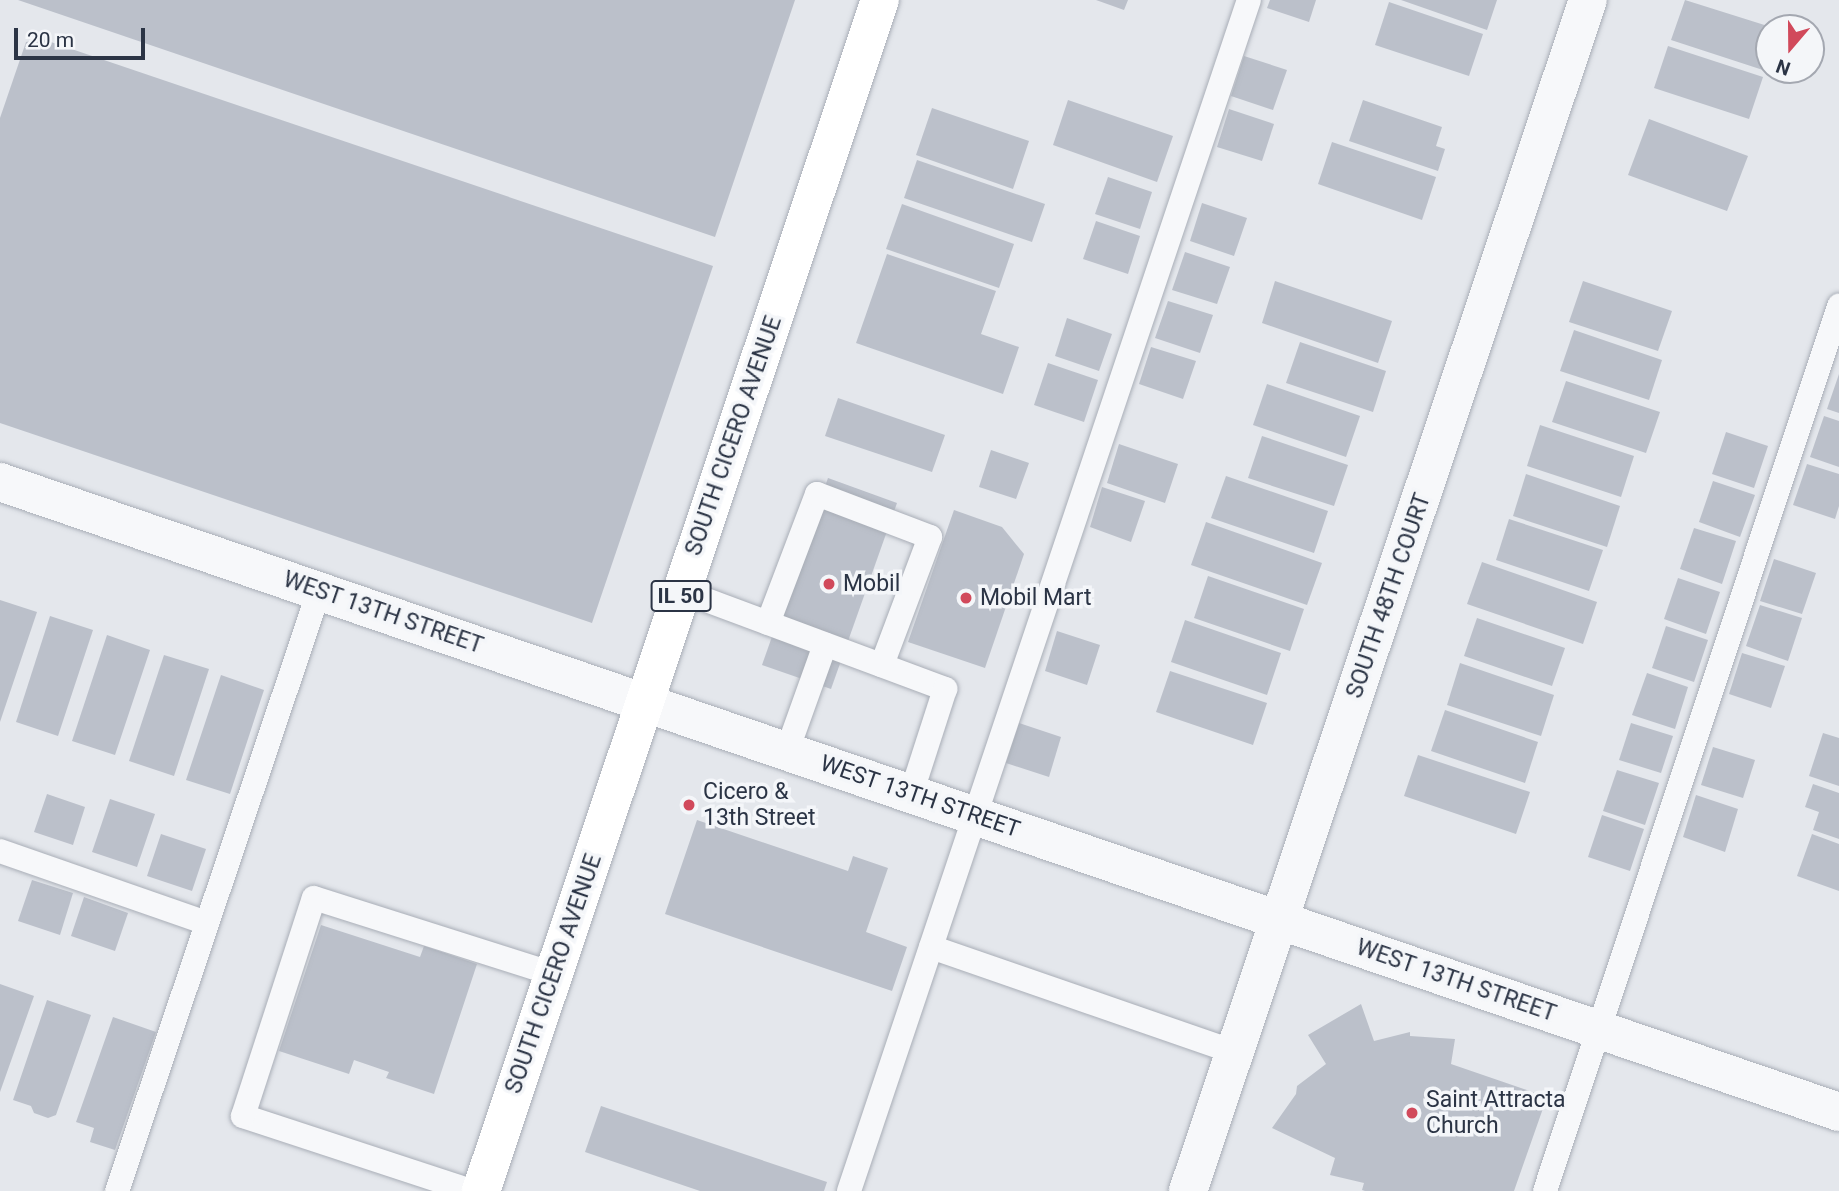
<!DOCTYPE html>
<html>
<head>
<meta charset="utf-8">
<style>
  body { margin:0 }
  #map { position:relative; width:1839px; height:1191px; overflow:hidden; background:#e4e7ec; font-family:Roboto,sans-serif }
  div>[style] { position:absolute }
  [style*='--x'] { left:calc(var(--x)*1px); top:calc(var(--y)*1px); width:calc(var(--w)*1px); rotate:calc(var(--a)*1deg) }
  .building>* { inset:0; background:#bbc0ca }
  .roads { filter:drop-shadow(0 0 2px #a9aeb7) drop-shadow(0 0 2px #a9aeb7) }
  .lane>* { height:24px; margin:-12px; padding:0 12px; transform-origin:12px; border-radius:12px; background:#f7f8fa }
  .street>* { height:38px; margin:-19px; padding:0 19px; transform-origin:19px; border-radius:19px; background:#f7f8fa }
  .primary>* { height:38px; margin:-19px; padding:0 19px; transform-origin:19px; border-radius:19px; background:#fff }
  .dots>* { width:19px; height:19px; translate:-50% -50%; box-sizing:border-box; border:4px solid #f4f6f9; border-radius:50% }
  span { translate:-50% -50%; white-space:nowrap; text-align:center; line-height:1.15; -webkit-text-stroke:7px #f4f6f9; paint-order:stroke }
  .shield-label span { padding:2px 5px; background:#f4f6f9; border:2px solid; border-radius:5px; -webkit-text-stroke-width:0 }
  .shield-label { font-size:21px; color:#2b3445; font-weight:700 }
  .street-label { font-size:23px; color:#2b3445 }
  .poi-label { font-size:23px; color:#2b3445 }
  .left { translate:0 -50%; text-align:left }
  .north { position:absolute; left:1755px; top:14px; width:70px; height:70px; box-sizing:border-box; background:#f4f6f9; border:2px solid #a4a8b1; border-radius:50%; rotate:200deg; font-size:19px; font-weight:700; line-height:28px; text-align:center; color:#2b3445 }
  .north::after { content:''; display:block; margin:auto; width:24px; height:32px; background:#d1495b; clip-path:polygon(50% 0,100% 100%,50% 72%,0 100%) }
  .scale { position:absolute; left:14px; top:28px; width:131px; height:32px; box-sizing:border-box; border:4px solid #2b3445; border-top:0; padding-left:9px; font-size:21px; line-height:24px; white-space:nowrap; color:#2b3445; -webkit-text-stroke:5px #f4f6f9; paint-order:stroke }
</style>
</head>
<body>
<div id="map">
  <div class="building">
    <i style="clip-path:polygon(18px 0,795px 0,715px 237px)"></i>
    <i style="clip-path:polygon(1096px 0,1128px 0,1124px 10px)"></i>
    <i style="clip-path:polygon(1270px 0,1316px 0,1309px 22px,1267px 8px)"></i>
    <i style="clip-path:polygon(1401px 0,1497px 0,1487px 30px)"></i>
    <i style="clip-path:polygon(1685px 0,1774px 28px,1769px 28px,1769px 62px,1766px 71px,1671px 40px)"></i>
    <i style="clip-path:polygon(1389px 2px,1483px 34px,1469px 76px,1375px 45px)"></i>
    <i style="clip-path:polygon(42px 39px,713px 266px,592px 623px,0 423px,0 118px,26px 42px)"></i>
    <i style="clip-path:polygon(1668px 46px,1763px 77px,1749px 119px,1654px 88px)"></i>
    <i style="clip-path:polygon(1244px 56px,1287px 70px,1273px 110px,1231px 96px)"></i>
    <i style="clip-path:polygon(1068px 100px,1173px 136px,1157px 182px,1053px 145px)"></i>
    <i style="clip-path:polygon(1363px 100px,1442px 127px,1436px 146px,1445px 149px,1438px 171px,1349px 141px)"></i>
    <i style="clip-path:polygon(932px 108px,1029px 141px,1013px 189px,916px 155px)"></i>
    <i style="clip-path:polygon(1229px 109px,1274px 124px,1262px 161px,1217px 147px)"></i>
    <i style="clip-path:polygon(1649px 119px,1748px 156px,1727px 211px,1628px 175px)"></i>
    <i style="clip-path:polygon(1332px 142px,1436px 177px,1422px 220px,1318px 184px)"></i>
    <i style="clip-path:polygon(917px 160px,1045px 204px,1032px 242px,904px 198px)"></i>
    <i style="clip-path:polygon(1108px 177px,1152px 192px,1140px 229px,1095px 214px)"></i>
    <i style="clip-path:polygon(1202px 203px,1247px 218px,1234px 256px,1190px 241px)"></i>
    <i style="clip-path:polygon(902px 204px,1014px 244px,999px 288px,886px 249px)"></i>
    <i style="clip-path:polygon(1096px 221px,1140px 236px,1128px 274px,1083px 259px)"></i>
    <i style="clip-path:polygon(1185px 252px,1230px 267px,1217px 304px,1172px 290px)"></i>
    <i style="clip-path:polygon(887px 254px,996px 291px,981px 334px,1019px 347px,1003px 394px,856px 343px)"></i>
    <i style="clip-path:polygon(1275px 281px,1392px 321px,1378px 363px,1262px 323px)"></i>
    <i style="clip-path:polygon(1583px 281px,1672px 311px,1658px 351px,1569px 322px)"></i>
    <i style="clip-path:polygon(1168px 301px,1213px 315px,1200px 353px,1155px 338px)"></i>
    <i style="clip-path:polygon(1067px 318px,1112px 334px,1099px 371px,1055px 356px)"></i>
    <i style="clip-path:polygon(1574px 330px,1662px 360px,1649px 400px,1560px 371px)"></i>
    <i style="clip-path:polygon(1300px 342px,1386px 371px,1373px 412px,1286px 383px)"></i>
    <i style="clip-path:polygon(1151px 347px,1196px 361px,1183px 399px,1139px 384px)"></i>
    <i style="clip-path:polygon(1048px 363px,1098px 380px,1084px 422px,1034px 405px)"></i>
    <i style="clip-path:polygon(1839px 374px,1839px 413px,1827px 409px)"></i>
    <i style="clip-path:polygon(1566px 381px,1660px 412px,1646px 453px,1552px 422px)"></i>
    <i style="clip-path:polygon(1267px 384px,1360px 416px,1346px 457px,1253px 425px)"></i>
    <i style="clip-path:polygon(838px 398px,945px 435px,932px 472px,825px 436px)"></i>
    <i style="clip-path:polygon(1824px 416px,1839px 421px,1839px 467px,1810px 457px)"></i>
    <i style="clip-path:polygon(1540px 425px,1634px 456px,1621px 497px,1527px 466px)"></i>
    <i style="clip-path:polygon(1726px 432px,1768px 446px,1754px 488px,1712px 474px)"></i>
    <i style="clip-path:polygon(1262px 436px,1348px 465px,1334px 506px,1248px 478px)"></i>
    <i style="clip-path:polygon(1119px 444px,1178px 464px,1165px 503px,1107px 483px)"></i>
    <i style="clip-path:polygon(991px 450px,1029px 463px,1016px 499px,979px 487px)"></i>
    <i style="clip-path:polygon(1807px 464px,1839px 474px,1839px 506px,1835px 519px,1793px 505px)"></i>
    <i style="clip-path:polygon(1526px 474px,1620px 506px,1607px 547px,1513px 516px)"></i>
    <i style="clip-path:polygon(1226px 476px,1328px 511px,1314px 553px,1211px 518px)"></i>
    <i style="clip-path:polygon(828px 478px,897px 503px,831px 689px,762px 665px)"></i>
    <i style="clip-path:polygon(1713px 481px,1755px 495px,1740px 537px,1699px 522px)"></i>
    <i style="clip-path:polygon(1102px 487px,1145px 501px,1131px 542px,1090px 527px)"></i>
    <i style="clip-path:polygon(954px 510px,1002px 527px,1024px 554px,985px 668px,908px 642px)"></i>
    <i style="clip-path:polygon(1509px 519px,1603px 550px,1589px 591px,1496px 560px)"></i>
    <i style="clip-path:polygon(1206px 522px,1322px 563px,1307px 605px,1191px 565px)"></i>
    <i style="clip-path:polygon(1694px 528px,1736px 541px,1722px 584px,1680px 569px)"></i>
    <i style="clip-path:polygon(1774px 559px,1816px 573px,1802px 614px,1760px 601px)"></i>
    <i style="clip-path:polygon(1482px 562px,1597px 602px,1583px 644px,1467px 604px)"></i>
    <i style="clip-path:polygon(1208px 576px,1304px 609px,1290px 651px,1194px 618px)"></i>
    <i style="clip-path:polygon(1678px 578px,1720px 592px,1706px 634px,1664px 619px)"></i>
    <i style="clip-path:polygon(0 600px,37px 612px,0 722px)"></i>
    <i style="clip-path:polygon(1760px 605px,1802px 618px,1788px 661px,1746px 646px)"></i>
    <i style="clip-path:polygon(50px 616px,93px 630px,58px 736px,16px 722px)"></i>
    <i style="clip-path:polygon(1477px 618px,1565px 648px,1552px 686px,1464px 656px)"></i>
    <i style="clip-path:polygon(1185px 620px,1281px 653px,1267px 695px,1171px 662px)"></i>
    <i style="clip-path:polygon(1666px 626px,1708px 640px,1694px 682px,1652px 668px)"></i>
    <i style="clip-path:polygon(1057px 631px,1100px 645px,1087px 685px,1045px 671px)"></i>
    <i style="clip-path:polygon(107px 635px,150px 650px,115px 755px,72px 741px)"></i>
    <i style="clip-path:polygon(1742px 653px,1785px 666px,1771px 708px,1729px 694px)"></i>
    <i style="clip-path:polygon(164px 655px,209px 669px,174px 776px,129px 761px)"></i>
    <i style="clip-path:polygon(1460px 663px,1554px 695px,1541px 736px,1447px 705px)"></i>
    <i style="clip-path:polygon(1170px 671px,1267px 703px,1253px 745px,1156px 712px)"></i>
    <i style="clip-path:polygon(1647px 673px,1688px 687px,1675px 729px,1632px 715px)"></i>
    <i style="clip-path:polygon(221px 675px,264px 690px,230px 794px,186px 780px)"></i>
    <i style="clip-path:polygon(1445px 710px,1538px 742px,1525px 783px,1431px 751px)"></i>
    <i style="clip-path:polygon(1019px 723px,1061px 737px,1049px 777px,1006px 763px)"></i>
    <i style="clip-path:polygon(1631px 723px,1673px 736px,1661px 773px,1619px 760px)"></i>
    <i style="clip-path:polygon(1823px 733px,1839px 738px,1839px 786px,1809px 776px)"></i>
    <i style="clip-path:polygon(1713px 747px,1755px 760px,1743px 798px,1701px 785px)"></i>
    <i style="clip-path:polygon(1418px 755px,1530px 792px,1516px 834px,1404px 796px)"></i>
    <i style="clip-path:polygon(1617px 770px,1659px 783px,1645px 825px,1603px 811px)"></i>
    <i style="clip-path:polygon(1813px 784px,1839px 793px,1839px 839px,1813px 830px,1819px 812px,1805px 807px)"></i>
    <i style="clip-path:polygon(47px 794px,85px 807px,73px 845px,34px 832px)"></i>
    <i style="clip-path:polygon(1696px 795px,1738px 809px,1725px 852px,1683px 837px)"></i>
    <i style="clip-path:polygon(110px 799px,155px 814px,137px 867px,92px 852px)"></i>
    <i style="clip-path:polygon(1602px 815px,1644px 829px,1630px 871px,1588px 857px)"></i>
    <i style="clip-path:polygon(697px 820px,848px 871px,853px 856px,888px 868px,866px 932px,907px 947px,892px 991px,665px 914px)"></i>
    <i style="clip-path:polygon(161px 834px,206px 849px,192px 891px,147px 876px)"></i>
    <i style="clip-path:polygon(1812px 834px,1839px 844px,1839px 891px,1797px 876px)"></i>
    <i style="clip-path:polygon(32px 880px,73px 893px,60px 935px,18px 921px)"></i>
    <i style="clip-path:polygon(84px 897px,128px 913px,115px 951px,71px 936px)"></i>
    <i style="clip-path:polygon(321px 925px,420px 957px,424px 946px,477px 964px,434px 1094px,386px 1078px,389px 1072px,354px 1060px,349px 1074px,279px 1051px)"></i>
    <i style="clip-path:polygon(0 984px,34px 996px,0 1092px)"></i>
    <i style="clip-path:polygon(47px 1000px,91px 1015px,56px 1115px,48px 1118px,34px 1113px,31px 1106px,13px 1100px)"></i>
    <i style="clip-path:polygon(1361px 1004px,1374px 1041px,1410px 1032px,1410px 1036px,1455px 1039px,1451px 1064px,1547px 1097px,1514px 1191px,1365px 1191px,1362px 1190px,1364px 1183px,1330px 1175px,1335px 1158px,1272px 1128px,1296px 1094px,1297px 1086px,1326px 1064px,1308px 1035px)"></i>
    <i style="clip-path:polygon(113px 1017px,156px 1032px,115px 1150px,90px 1142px,94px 1128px,76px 1122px)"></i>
    <i style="clip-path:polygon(601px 1106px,827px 1182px,824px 1191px,700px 1191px,585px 1152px)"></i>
  </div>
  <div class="roads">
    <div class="lane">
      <i style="--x:682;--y:591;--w:281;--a:20.4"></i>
      <i style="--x:945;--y:689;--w:110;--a:107.9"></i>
      <i style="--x:768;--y:623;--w:138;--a:-69.2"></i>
      <i style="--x:817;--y:494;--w:121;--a:20.8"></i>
      <i style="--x:930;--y:537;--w:137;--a:110.6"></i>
      <i style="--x:787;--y:751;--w:113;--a:-70.3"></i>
      <i style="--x:0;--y:851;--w:219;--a:19.2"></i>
      <i style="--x:931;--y:947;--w:322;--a:19.1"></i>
      <i style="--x:117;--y:1191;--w:633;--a:-71.39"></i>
      <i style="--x:471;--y:1191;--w:240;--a:-161.8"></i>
      <i style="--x:243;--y:1116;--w:229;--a:-72"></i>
      <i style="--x:314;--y:898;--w:252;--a:17.6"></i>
      <i style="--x:849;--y:1191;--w:1256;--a:-71.44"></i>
      <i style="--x:1545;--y:1191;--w:933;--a:-71.62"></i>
    </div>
    <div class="street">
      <i style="--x:0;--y:482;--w:1944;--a:18.91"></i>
      <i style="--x:1188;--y:1191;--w:1256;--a:-71.44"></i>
    </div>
    <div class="primary">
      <i style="--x:481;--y:1191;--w:1256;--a:-71.48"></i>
    </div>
  </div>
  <div class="dots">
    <i style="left:829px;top:584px;background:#d1495b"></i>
    <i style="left:966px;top:598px;background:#d1495b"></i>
    <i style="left:689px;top:805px;background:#d1495b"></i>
    <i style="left:1412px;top:1113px;background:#d1495b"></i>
  </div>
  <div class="shield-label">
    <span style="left:681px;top:596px">IL 50</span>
  </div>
  <div class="street-label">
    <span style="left:734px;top:436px;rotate:-71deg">SOUTH CICERO AVENUE</span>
    <span style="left:1389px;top:596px;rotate:-71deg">SOUTH 48TH COURT</span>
    <span style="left:383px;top:613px;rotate:19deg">WEST 13TH STREET</span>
    <span style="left:920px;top:797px;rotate:19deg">WEST 13TH STREET</span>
    <span style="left:554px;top:974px;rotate:-71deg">SOUTH CICERO AVENUE</span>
    <span style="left:1456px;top:981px;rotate:19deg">WEST 13TH STREET</span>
  </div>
  <div class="poi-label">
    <span class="left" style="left:843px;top:584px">Mobil</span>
    <span class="left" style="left:980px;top:598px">Mobil Mart</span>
    <span class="left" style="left:703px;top:805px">Cicero &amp;<br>13th Street</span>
    <span class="left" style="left:1426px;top:1113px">Saint Attracta<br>Church</span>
  </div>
  <div class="north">N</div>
  <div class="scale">20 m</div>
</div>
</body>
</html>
